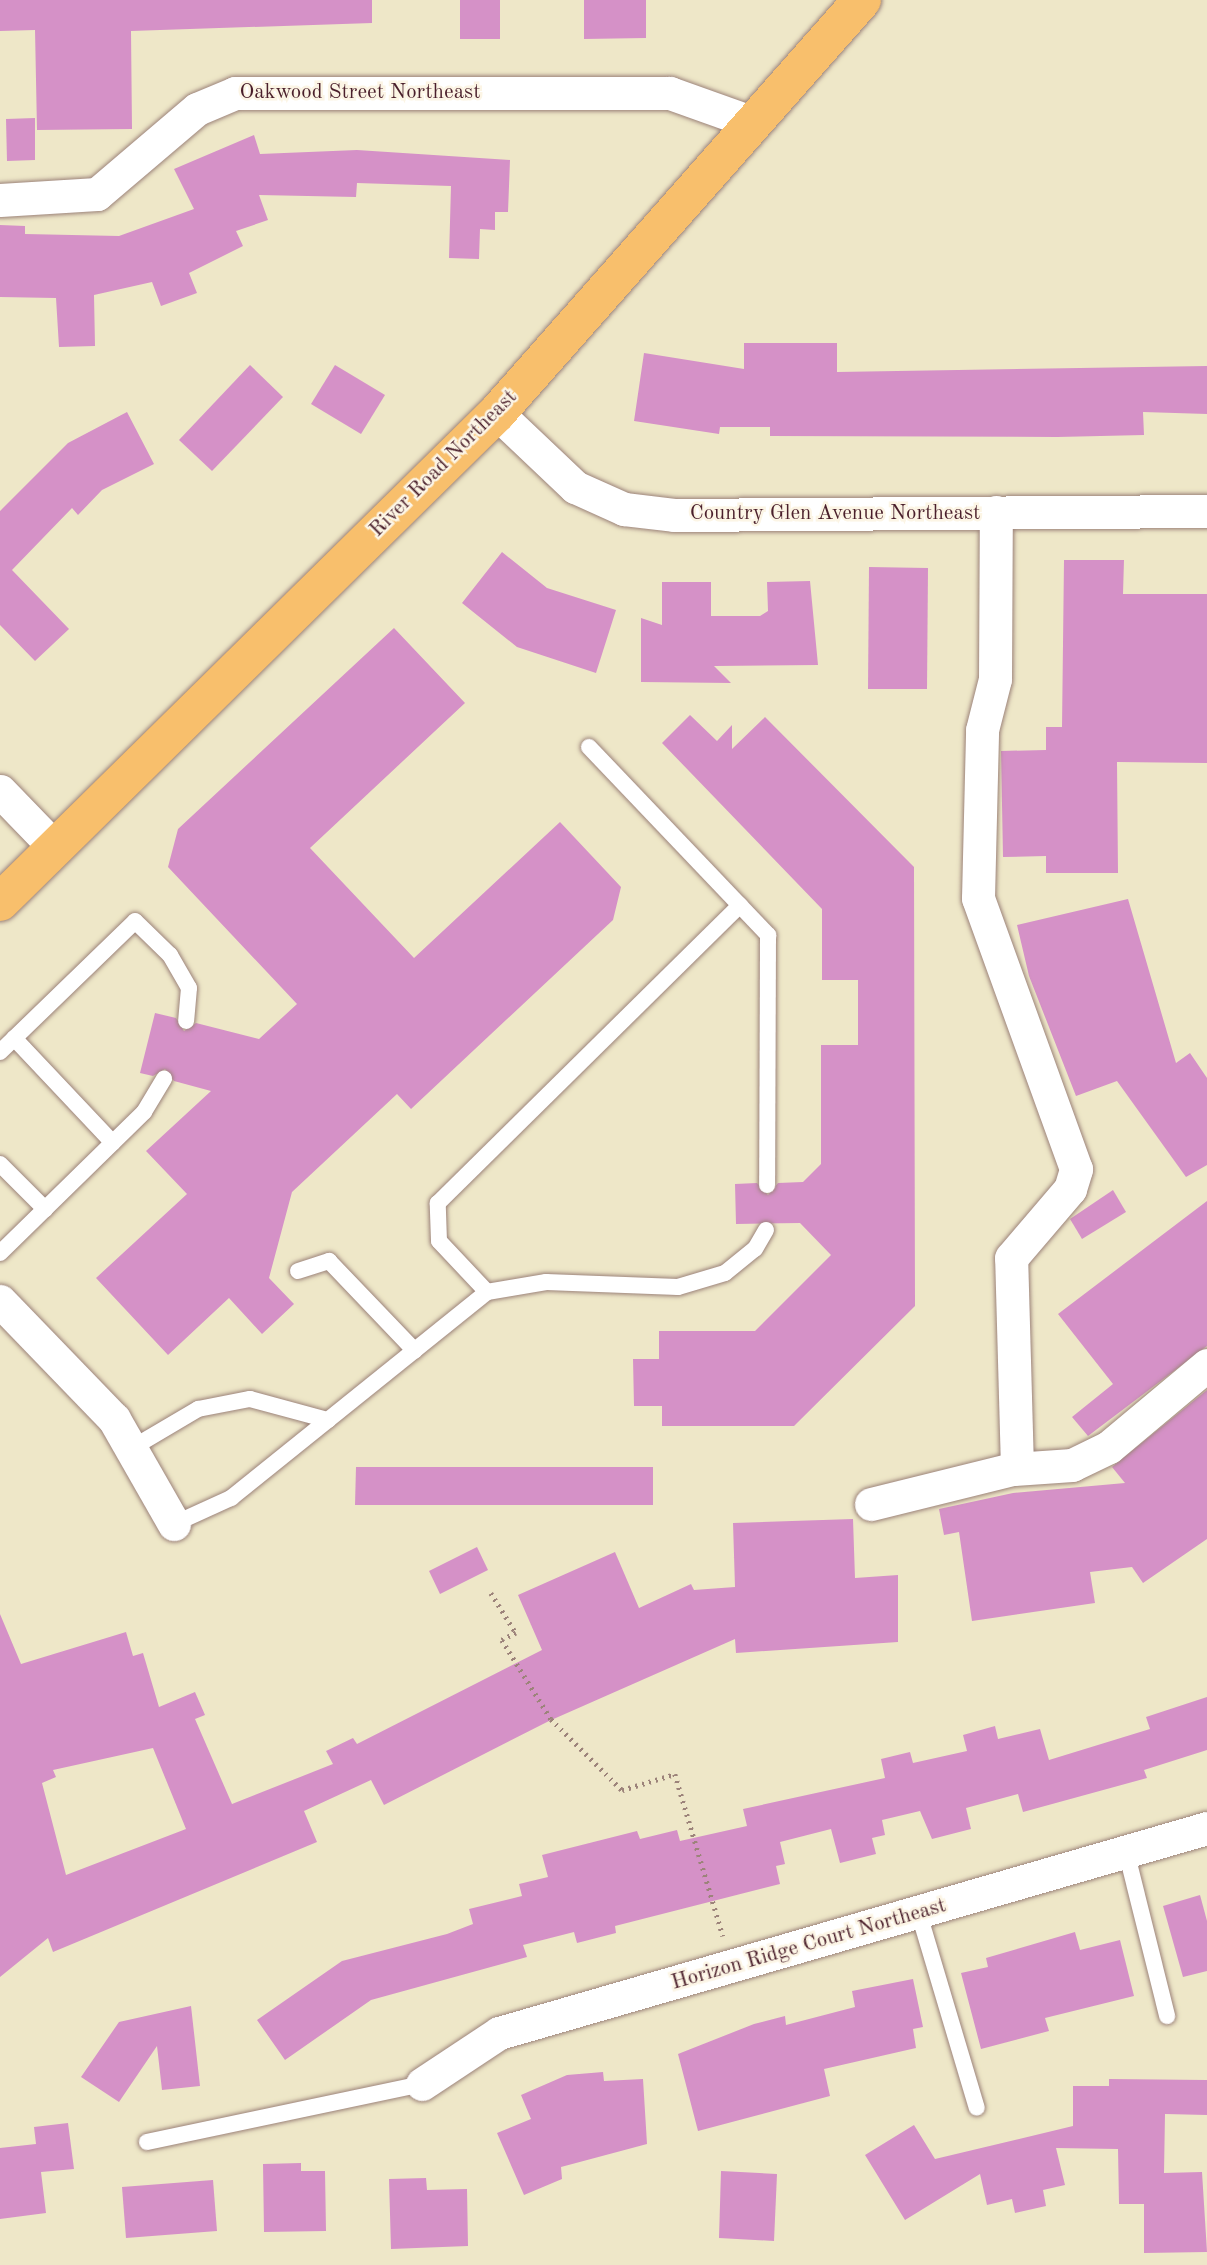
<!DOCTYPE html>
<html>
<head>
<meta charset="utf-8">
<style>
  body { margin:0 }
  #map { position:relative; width:1207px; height:2265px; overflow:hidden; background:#eee7c8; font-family:"Old Standard TT",serif }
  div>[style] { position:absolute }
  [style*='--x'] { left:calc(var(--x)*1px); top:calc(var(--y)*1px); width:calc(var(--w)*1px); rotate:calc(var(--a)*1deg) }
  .building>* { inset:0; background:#d591c7 }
  .path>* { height:4.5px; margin-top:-2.25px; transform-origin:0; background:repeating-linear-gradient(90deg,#9c837a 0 2px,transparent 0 7px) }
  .roads { filter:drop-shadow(0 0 2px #9c837a) drop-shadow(0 0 2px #9c837a) }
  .lane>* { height:16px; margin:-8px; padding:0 8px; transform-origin:8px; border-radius:8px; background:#fff }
  .street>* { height:33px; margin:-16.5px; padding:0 16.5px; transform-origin:16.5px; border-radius:16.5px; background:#fff }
  .primary>* { height:38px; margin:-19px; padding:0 19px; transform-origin:19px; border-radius:19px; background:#f8bf6c }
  span { translate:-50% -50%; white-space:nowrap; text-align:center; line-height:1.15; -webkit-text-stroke:5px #fcf5e5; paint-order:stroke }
  .street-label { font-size:21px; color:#4a1f2b }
</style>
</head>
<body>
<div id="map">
  <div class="building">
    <i style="clip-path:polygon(0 0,372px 0,372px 23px,131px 31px,132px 129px,37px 130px,35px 30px,0 31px)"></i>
    <i style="clip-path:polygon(460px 0,500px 0,500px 39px,460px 39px)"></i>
    <i style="clip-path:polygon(584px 0,646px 0,646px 38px,584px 39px)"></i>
    <i style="clip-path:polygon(35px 118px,35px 160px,7px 161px,6px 119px)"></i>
    <i style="clip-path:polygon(254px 135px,260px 154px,357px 150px,510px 160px,508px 212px,495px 212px,495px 230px,480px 229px,479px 259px,449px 258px,451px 186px,357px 183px,356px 197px,259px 195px,268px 220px,236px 231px,243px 246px,189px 273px,197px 293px,161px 306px,152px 282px,94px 295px,95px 346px,59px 347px,56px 298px,0 297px,0 225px,25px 226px,25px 234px,119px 236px,194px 209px,174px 169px)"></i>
    <i style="clip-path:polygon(744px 343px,837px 343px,837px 372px,1207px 366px,1207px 414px,1143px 412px,1144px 435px,1057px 437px,770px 436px,770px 427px,720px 427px,719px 434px,634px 421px,644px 353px,744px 369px)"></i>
    <i style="clip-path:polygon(250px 365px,283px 397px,212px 471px,179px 440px)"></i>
    <i style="clip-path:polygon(335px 365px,385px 395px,361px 434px,311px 404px)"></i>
    <i style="clip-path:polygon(127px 412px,154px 464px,102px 490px,78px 515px,72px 508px,12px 570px,69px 629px,35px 661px,0 625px,0 511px,68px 443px)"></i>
    <i style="clip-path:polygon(502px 552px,547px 588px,616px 610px,596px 673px,517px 647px,462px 603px)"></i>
    <i style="clip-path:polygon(1064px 560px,1124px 560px,1123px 594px,1207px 594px,1207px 763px,1117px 762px,1118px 873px,1046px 873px,1046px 856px,1003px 857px,1001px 751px,1046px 750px,1046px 727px,1062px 727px)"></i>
    <i style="clip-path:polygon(869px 567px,928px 568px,927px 689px,868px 689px)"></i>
    <i style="clip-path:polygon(810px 581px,818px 665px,714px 666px,731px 683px,641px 682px,641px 618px,662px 625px,662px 582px,711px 582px,711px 616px,760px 616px,768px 611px,767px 582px)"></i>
    <i style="clip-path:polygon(394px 628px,465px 703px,310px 848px,414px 958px,560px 822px,621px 887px,613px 920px,411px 1109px,397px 1094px,292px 1192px,269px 1278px,294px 1304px,262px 1334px,229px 1298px,168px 1355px,96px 1278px,187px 1194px,146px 1151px,211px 1091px,174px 1081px,165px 1069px,153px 1076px,140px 1073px,155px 1013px,176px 1018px,184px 1031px,196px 1023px,259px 1039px,297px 1004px,168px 867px,178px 829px)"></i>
    <i style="clip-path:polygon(690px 715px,717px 741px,732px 725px,732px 749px,765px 717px,914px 867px,915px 1306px,794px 1426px,662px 1426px,662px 1406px,634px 1406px,633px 1359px,659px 1359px,659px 1331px,755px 1331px,831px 1255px,800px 1223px,736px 1224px,735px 1184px,757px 1183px,768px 1195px,778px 1183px,803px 1182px,821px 1164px,821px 1045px,858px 1045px,858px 980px,822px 980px,822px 909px,662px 743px)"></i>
    <i style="clip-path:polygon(1128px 899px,1176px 1063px,1190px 1053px,1207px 1078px,1207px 1165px,1186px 1177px,1117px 1081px,1076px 1096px,1029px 976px,1017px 925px)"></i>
    <i style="clip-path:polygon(1113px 1190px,1126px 1212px,1082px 1239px,1070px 1219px)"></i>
    <i style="clip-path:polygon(1207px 1201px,1207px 1346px,1088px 1436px,1072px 1417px,1113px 1384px,1058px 1314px)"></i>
    <i style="clip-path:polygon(1207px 1390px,1207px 1539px,1143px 1583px,1132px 1567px,1090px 1572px,1095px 1603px,972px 1621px,959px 1532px,944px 1535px,939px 1509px,1013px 1493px,1125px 1483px,1112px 1467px)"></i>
    <i style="clip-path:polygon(356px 1467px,653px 1467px,653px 1505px,355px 1505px)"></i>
    <i style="clip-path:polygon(evenodd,853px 1519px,855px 1578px,898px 1575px,898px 1642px,736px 1653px,735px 1639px,549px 1721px,384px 1805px,371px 1780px,304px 1811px,317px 1842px,53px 1952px,48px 1938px,0 1977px,0 1614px,21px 1664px,126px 1632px,133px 1656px,143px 1653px,159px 1707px,195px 1692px,205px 1715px,195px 1719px,232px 1804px,333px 1764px,326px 1751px,353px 1738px,357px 1744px,542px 1650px,518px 1595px,615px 1552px,639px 1608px,691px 1584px,694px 1590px,735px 1587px,733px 1523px,853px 1519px,153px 1748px,186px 1829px,66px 1875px,42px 1783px,56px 1777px,53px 1770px,153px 1748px)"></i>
    <i style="clip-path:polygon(477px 1547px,488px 1570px,440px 1594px,429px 1571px)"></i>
    <i style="clip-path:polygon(1207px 1697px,1207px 1750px,1144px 1770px,1147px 1778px,1023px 1812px,1018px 1794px,966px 1808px,971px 1829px,932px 1839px,920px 1811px,882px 1820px,885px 1835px,872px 1838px,876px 1854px,840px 1863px,831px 1829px,780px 1842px,785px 1864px,776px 1866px,780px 1884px,615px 1926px,616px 1933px,577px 1943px,574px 1932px,523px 1945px,527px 1957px,371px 2000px,285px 2060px,257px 2020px,342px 1961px,447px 1934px,473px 1924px,469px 1909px,522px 1896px,519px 1884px,548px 1877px,542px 1855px,637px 1831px,640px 1839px,677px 1830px,680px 1841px,747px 1826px,743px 1809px,885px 1778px,881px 1759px,910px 1752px,913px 1763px,967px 1751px,963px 1735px,995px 1726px,998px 1739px,1040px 1729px,1049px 1760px,1150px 1729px,1146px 1717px)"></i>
    <i style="clip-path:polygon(1200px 1895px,1207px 1921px,1207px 1971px,1183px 1977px,1163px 1906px)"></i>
    <i style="clip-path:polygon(1075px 1932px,1080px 1950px,1120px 1940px,1134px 1996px,1045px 2018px,1049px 2031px,981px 2049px,961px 1973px,988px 1967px,986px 1958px)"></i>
    <i style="clip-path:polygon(913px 1979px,923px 2027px,913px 2029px,916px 2048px,824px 2069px,830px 2096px,698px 2131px,678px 2054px,754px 2024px,785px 2016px,786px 2025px,855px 2007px,852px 1991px)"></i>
    <i style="clip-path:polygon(191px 2006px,200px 2086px,162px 2090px,157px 2046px,119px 2102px,81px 2077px,119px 2022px)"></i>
    <i style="clip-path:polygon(603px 2072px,604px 2081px,643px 2079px,647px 2144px,561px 2167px,562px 2179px,524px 2195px,497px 2133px,531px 2119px,521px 2095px,567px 2075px)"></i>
    <i style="clip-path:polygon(1109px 2079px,1207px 2080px,1207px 2115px,1165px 2114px,1164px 2173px,1202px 2172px,1207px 2252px,1144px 2253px,1144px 2204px,1119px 2204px,1118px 2149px,1056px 2148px,1065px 2185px,1043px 2190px,1046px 2206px,1015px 2213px,1012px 2199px,987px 2205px,980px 2174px,905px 2220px,865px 2155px,914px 2125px,935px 2159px,1073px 2126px,1073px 2086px,1109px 2086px)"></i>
    <i style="clip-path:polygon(68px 2123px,74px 2169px,41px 2172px,46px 2213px,0 2219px,0 2148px,36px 2144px,34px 2127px)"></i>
    <i style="clip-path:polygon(301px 2163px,301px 2171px,325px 2171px,326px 2231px,264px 2232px,263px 2164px)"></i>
    <i style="clip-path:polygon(721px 2171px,777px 2174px,774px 2241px,719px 2238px)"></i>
    <i style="clip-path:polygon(426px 2178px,427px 2190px,467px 2189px,468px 2246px,391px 2249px,389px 2179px)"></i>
    <i style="clip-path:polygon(213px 2180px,217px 2231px,126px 2238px,122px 2187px)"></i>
  </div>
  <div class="path">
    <i style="--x:491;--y:1593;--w:47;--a:58"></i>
    <i style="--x:516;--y:1633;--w:16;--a:153"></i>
    <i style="--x:502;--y:1640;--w:93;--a:58.2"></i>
    <i style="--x:551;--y:1719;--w:100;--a:45"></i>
    <i style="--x:622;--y:1790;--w:55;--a:-16.8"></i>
    <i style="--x:675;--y:1774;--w:169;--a:73.5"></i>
  </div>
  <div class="roads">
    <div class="lane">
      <i style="--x:589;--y:747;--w:260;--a:46.4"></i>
      <i style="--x:768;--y:935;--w:250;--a:90.2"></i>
      <i style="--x:14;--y:1038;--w:144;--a:46.7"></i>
      <i style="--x:0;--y:1052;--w:188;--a:-44.1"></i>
      <i style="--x:135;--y:921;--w:49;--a:44.2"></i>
      <i style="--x:170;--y:955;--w:38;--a:60"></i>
      <i style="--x:189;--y:988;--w:33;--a:95"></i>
      <i style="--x:0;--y:1164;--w:64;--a:45"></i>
      <i style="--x:0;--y:1253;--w:202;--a:-44.4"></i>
      <i style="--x:144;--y:1112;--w:39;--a:-59"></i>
      <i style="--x:298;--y:1271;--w:33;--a:-18"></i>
      <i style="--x:329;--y:1261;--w:124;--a:46.3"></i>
      <i style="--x:487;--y:1292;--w:70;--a:-133.3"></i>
      <i style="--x:439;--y:1241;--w:38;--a:-92"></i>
      <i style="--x:438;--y:1203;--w:424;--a:-44.6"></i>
      <i style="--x:132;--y:1448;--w:77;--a:-30.6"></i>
      <i style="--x:198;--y:1409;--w:53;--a:-10.9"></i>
      <i style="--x:250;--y:1399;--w:81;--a:15.1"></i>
      <i style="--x:174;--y:1524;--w:63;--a:-24.5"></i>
      <i style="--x:231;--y:1498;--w:329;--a:-38.8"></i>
      <i style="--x:487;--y:1292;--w:60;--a:-9.6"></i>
      <i style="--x:546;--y:1282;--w:132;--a:2.2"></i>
      <i style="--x:678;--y:1287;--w:49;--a:-16.6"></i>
      <i style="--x:725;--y:1273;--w:38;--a:-39"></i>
      <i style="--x:755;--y:1249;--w:22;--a:-60"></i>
      <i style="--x:1127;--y:1855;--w:166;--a:76"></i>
      <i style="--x:919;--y:1914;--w:202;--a:73.4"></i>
      <i style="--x:147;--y:2142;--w:281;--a:-11.9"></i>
    </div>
    <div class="street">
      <i style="--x:0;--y:200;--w:97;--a:-3.5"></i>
      <i style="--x:97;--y:194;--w:131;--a:-40.4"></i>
      <i style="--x:197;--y:109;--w:41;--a:-22.8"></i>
      <i style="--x:235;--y:93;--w:435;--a:0"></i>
      <i style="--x:670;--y:93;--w:86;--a:19.7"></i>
      <i style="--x:497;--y:413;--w:108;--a:43.5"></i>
      <i style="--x:575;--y:487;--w:54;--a:24.2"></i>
      <i style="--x:624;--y:509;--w:50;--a:6.8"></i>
      <i style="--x:674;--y:515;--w:533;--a:-0.43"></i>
      <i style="--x:0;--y:791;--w:79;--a:46"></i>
      <i style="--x:0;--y:1301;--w:164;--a:46"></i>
      <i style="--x:114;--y:1419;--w:121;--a:60.3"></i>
      <i style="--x:1014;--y:1469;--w:58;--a:-3.9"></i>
      <i style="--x:1072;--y:1465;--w:41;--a:-25.9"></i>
      <i style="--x:1109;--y:1447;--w:128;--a:-39.9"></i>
      <i style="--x:871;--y:1504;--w:150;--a:-13.9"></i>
      <i style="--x:1017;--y:1468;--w:210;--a:-91.6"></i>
      <i style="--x:1011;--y:1258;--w:91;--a:-49.5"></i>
      <i style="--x:1070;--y:1189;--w:21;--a:-73"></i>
      <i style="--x:1076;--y:1169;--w:288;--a:-109.9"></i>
      <i style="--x:978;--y:898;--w:168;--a:-88.6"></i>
      <i style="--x:982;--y:730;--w:53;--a:-75.7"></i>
      <i style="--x:995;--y:679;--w:167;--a:-89.7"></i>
      <i style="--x:422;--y:2084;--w:92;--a:-33.5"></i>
      <i style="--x:499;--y:2033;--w:737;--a:-16.15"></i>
    </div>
    <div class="primary">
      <i style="--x:0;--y:902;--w:697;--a:-44.54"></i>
      <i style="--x:497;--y:413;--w:551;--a:-48.53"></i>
    </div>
  </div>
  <div class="street-label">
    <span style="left:360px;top:93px">Oakwood Street Northeast</span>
    <span style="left:444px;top:464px;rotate:-45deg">River Road Northeast</span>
    <span style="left:835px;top:514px">Country Glen Avenue Northeast</span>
    <span style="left:809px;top:1945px;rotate:-16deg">Horizon Ridge Court Northeast</span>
  </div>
</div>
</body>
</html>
